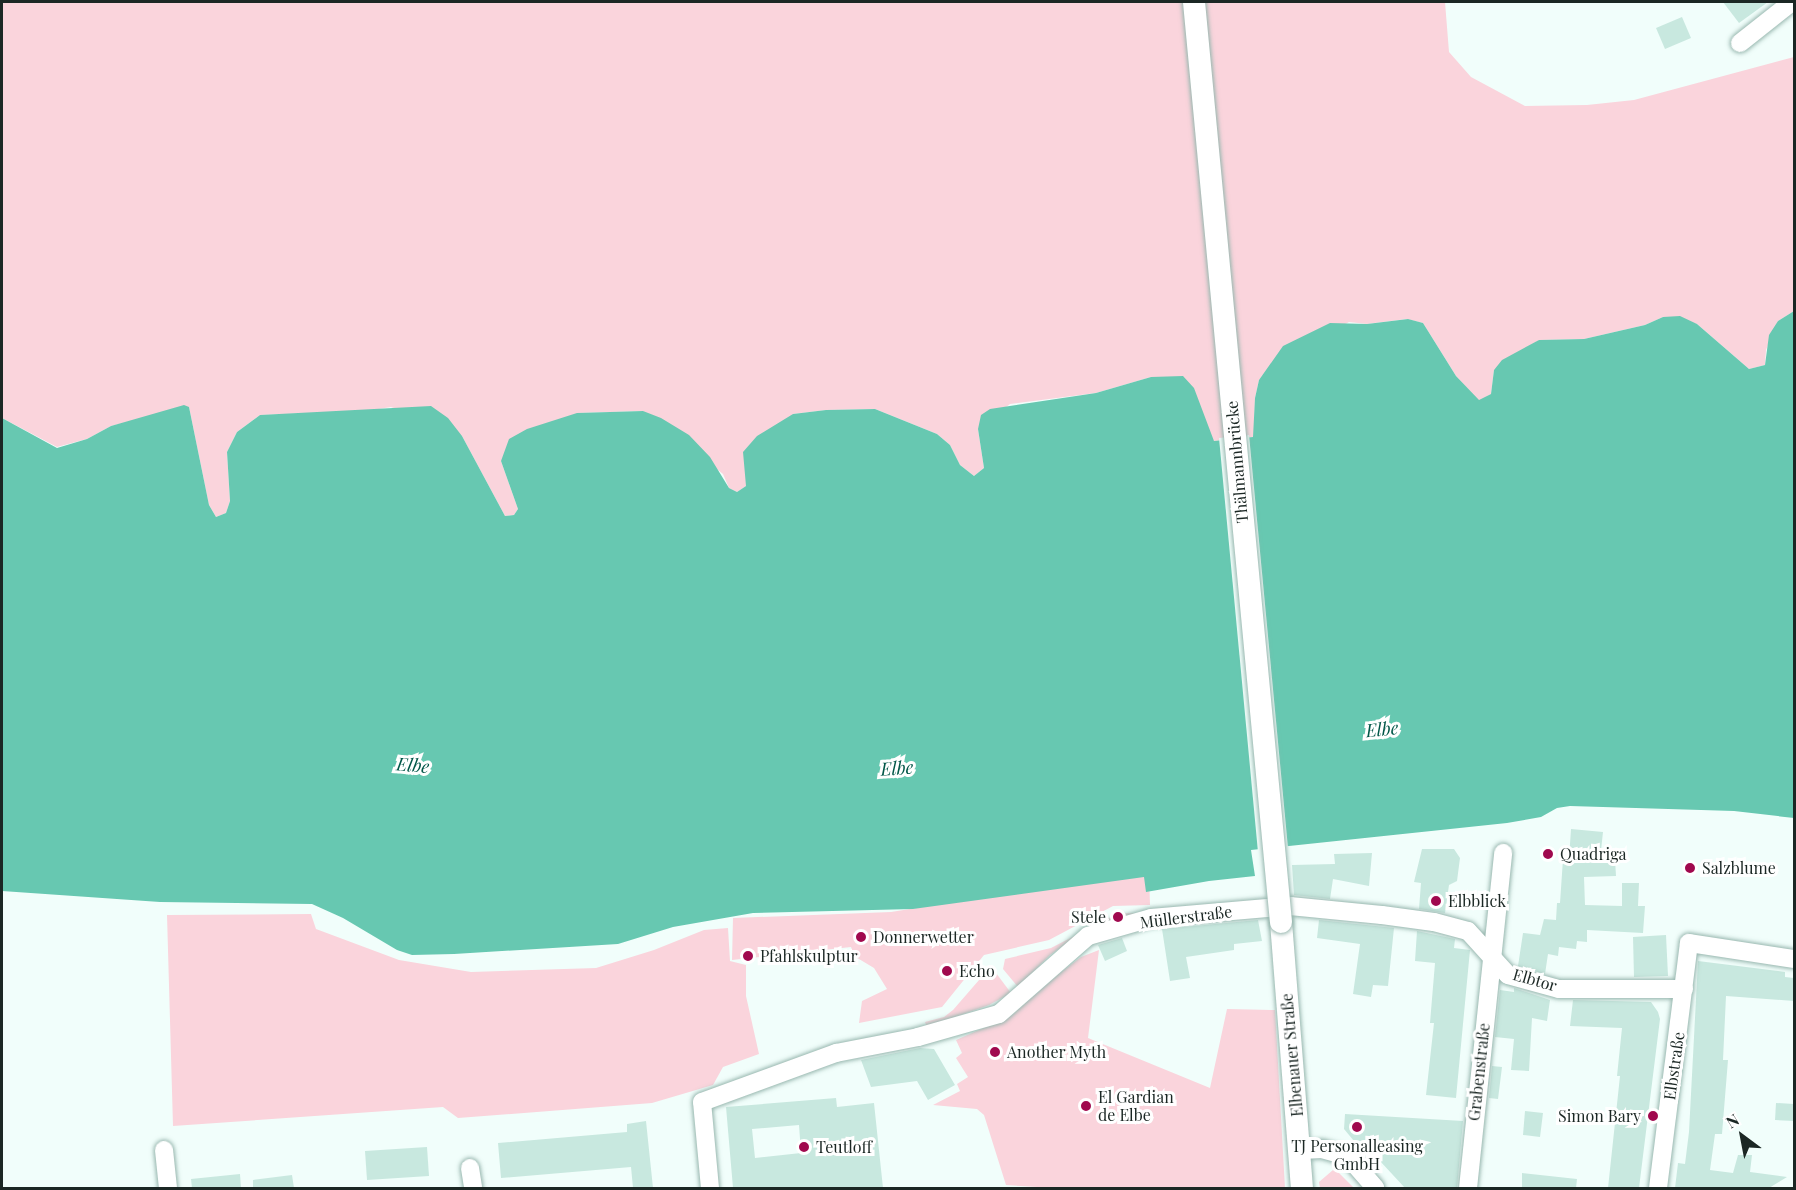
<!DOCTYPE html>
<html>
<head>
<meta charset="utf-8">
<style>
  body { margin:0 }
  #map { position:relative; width:1796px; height:1190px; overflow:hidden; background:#f1fefb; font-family:"Playfair Display",serif }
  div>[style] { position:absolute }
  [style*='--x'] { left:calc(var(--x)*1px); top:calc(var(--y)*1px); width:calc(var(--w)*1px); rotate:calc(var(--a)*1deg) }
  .green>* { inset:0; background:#fad4dc }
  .water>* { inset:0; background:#67c8b1 }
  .pier>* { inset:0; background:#f1fefb }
  .building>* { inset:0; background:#c8e8df }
  .roads { filter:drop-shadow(0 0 2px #98b7af) drop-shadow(0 0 2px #98b7af) }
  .minor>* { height:18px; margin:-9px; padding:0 9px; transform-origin:9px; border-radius:9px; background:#fff }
  .tertiary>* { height:22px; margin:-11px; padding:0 11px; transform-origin:11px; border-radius:11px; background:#fff }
  .bridges { filter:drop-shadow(0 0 2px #98b7af) drop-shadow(0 0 2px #98b7af) }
  .tertiary-bridge>* { height:22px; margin:-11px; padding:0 11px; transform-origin:11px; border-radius:11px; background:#fff }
  .dots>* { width:16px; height:16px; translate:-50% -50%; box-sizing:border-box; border:3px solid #fff; border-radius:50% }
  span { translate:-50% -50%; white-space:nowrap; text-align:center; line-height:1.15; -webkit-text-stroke:6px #fff; paint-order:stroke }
  .street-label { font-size:16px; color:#1b2724 }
  .poi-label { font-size:16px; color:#1b2724 }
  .left { translate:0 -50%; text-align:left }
  .right { translate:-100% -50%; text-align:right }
  .water-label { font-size:18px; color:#005748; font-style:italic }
  .frame { position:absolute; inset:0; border:3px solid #1b2724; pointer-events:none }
  .north { position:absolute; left:1712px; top:1106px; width:60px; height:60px; -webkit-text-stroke:4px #fff; paint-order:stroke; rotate:328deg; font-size:16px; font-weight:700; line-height:24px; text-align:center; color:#1b2724 }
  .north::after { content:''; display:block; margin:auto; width:21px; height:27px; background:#1b2724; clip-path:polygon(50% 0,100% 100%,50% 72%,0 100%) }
</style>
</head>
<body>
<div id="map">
  <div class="green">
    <i style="clip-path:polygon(2px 2px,1445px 2px,1449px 52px,1471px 77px,1525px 106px,1587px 105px,1634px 100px,1794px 57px,1794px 311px,1778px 321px,1766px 350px,1765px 365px,1749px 369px,1697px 324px,1663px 317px,1645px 325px,1584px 339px,1539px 340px,1494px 370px,1491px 394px,1479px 401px,1456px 376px,1423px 323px,1407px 319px,1367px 324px,1349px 322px,1270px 366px,1259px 380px,1255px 398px,1254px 437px,1214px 441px,1151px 377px,1096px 393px,1010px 404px,978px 429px,984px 468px,974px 476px,960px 465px,950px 445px,937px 434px,875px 409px,826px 410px,793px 414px,746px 486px,737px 492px,729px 488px,723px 474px,643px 411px,578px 413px,501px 461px,518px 509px,514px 515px,505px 516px,462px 436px,391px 407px,366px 411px,260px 415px,237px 432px,227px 452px,230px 501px,226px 513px,216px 517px,209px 505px,189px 407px,111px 426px,87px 439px,57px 447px,2px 418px)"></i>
    <i style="clip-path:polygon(1149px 871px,1150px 905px,1113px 906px,1049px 940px,984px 955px,942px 1007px,859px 1023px,862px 1001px,887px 989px,874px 968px,854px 956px,851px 947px,732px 960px,733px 918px,891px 912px)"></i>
    <i style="clip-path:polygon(1128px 913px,1145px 914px,1067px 943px,1050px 955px,1018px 987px,1003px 969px,1005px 959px,1051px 948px,1115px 915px)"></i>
    <i style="clip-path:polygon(311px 914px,316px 929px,399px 960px,471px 972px,596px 968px,654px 950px,704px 930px,728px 928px,730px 961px,746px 965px,746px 996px,759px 1054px,723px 1067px,713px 1085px,652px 1103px,458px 1118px,443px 1107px,173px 1126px,167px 915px)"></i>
    <i style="clip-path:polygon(1099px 950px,1088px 1038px,1210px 1088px,1227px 1009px,1275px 1010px,1285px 1188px,1054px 1188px,1006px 1185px,984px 1115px,977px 1109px,933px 1105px,960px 1091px,957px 1084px,968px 1077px,956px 1058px,962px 1053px,956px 1040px,1011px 1016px,1060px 973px,1081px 957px)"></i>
    <i style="clip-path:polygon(993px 969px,1011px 993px,989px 1005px,927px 1027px,925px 1022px,944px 1017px,953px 1010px,986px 972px)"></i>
    <i style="clip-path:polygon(1333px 1170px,1339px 1173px,1354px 1188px,1320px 1188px,1319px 1182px)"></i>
  </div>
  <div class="water">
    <i style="clip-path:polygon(1794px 311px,1794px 818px,1734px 811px,1570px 806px,1557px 808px,1541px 817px,1507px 823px,1251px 850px,1255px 876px,1209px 881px,1146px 892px,1144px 877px,913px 909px,753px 913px,673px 927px,618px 944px,454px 954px,412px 955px,397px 950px,343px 918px,312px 904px,160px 902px,2px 891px,2px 418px,57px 448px,87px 439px,111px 426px,184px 405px,189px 407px,209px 505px,216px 517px,226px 513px,230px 501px,227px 452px,237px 432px,260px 415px,431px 406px,448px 418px,462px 436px,505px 516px,514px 515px,518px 509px,501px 461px,509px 439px,527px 429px,577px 413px,643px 411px,661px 418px,689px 435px,710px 457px,729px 488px,737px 492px,746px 486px,743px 452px,757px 436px,793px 414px,826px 410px,875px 409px,937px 434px,950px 445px,960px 465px,974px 476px,984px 468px,978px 429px,981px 415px,990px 409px,1096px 393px,1151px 377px,1183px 376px,1194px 388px,1214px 441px,1253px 437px,1255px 398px,1259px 380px,1283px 346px,1330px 323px,1367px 324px,1408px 319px,1423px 323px,1456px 376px,1479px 400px,1491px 394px,1494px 370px,1502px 360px,1539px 340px,1584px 339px,1645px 325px,1663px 317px,1680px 316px,1697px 324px,1749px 369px,1765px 365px,1769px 335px,1778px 321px)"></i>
  </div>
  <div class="pier">
    <i style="clip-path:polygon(1249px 435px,1288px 848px,1258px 852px,1219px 438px)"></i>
  </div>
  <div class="building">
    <i style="clip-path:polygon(1723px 2px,1768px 2px,1739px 23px)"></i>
    <i style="clip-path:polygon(1682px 17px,1691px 38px,1665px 49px,1656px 28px)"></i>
    <i style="clip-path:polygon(1571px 829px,1603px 832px,1600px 860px,1615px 859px,1616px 876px,1584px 877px,1585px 905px,1622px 906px,1622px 883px,1639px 883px,1638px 906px,1645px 906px,1643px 933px,1587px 930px,1587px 942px,1577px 941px,1576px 949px,1559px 947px,1558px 956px,1548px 954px,1545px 974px,1518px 966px,1523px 933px,1540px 935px,1544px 919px,1556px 920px,1557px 903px,1560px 903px,1563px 859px,1569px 859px)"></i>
    <i style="clip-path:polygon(1422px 849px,1454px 849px,1460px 858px,1457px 881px,1449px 885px,1445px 913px,1419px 909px,1421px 883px,1414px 882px)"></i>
    <i style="clip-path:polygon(1372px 853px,1369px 886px,1333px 879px,1330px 899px,1294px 895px,1292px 865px,1335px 864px,1334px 854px)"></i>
    <i style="clip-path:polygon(1258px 920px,1262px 941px,1234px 944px,1234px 950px,1186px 957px,1190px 978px,1170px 981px,1162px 929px)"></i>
    <i style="clip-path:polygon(1319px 920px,1394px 928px,1388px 986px,1373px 985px,1371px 997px,1353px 994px,1360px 944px,1317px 938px)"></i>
    <i style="clip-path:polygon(1417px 931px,1455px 939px,1454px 948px,1470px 950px,1456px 1098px,1426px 1095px,1434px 1023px,1430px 1023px,1435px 963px,1415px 961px)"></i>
    <i style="clip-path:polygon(1666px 935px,1668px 976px,1634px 977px,1633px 937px)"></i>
    <i style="clip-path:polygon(1122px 938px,1127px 951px,1105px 961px,1098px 945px)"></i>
    <i style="clip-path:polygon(1698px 961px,1785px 972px,1785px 977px,1794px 978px,1794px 1001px,1726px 996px,1723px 1060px,1728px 1060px,1722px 1134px,1715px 1134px,1710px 1170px,1733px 1173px,1738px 1155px,1752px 1155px,1750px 1172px,1787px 1177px,1769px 1188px,1675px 1188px,1678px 1163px,1685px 1164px,1689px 1132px)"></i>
    <i style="clip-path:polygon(1514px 988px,1550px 1000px,1547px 1021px,1532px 1018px,1529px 1071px,1511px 1070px,1514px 1039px,1495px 1037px,1500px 990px,1514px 992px)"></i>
    <i style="clip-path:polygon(1573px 1000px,1651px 1002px,1658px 1012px,1660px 1019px,1639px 1188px,1608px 1188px,1620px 1076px,1617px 1076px,1622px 1028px,1570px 1026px)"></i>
    <i style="clip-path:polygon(920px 1048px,934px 1049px,955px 1085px,928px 1100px,917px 1081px,871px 1087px,861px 1060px)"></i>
    <i style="clip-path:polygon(1492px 1066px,1502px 1067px,1498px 1099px,1489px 1098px)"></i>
    <i style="clip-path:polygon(evenodd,836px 1098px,837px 1107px,874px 1103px,883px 1188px,733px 1188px,726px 1107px,836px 1098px,799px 1125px,801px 1153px,755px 1158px,752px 1129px,799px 1125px)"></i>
    <i style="clip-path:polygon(1776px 1103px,1794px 1104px,1794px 1121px,1775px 1120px)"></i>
    <i style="clip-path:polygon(1525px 1111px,1543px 1113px,1540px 1137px,1523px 1135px)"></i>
    <i style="clip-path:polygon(1345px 1114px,1463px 1121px,1457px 1188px,1405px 1188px,1367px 1147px,1359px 1147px,1344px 1129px)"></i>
    <i style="clip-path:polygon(646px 1121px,653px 1188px,633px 1188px,631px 1167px,501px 1178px,498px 1143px,627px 1132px,627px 1124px)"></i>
    <i style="clip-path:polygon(427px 1147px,429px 1176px,367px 1180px,365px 1151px)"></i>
    <i style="clip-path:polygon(1522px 1173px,1577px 1179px,1576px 1188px,1522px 1187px)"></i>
    <i style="clip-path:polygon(240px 1174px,241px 1188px,192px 1188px,191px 1179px)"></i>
    <i style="clip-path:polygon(292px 1175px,294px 1188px,253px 1188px,253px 1180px)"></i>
  </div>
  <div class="roads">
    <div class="minor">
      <i style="--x:1740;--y:43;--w:66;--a:-38.3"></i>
      <i style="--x:164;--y:1150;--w:38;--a:84"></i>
      <i style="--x:1301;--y:1150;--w:21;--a:-3"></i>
      <i style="--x:1322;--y:1149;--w:15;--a:16"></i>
      <i style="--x:1336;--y:1153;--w:17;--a:25"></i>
      <i style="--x:1351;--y:1160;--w:37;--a:49"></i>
      <i style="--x:470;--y:1168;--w:20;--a:81"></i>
      <i style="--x:710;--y:1188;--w:86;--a:-95.3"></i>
      <i style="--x:702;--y:1102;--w:143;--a:-20.1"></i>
      <i style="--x:836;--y:1053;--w:84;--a:-11"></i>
      <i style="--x:918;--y:1037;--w:84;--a:-15.9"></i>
      <i style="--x:999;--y:1014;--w:118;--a:-41.2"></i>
      <i style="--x:1088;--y:936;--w:66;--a:-15.9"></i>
      <i style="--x:1151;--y:918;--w:140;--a:-4.9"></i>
      <i style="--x:1290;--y:906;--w:92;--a:5.6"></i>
      <i style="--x:1382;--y:915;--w:52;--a:7.7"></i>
      <i style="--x:1434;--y:922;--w:35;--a:15"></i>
      <i style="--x:1468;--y:931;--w:59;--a:47.7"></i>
      <i style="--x:1508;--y:975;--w:53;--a:15.4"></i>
      <i style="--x:1559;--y:989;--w:125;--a:0"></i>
      <i style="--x:1468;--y:1188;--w:337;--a:-84"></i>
      <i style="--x:1658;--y:1188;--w:247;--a:-82.8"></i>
      <i style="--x:1689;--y:943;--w:106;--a:8.7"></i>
    </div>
    <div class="tertiary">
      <i style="--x:1281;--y:922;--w:267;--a:85.5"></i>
    </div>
  </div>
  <div class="bridges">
    <div class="tertiary-bridge">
      <i style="--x:1194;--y:2;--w:924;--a:84.6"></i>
    </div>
  </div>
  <div class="dots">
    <i style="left:1548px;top:854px;background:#a0094e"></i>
    <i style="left:1690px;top:868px;background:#a0094e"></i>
    <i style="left:1436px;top:901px;background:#a0094e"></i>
    <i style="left:1118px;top:917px;background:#a0094e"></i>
    <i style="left:861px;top:937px;background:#a0094e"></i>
    <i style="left:748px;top:956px;background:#a0094e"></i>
    <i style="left:947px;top:971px;background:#a0094e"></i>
    <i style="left:995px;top:1052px;background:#a0094e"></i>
    <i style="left:1086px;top:1106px;background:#a0094e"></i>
    <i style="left:1653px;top:1116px;background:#a0094e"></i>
    <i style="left:1357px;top:1127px;background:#a0094e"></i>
    <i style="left:804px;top:1147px;background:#a0094e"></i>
  </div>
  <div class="street-label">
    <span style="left:1237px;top:462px;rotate:-95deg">Thälmannbrücke</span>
    <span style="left:1186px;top:917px;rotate:-7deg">Müllerstraße</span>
    <span style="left:1535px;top:980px;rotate:16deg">Elbtor</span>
    <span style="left:1292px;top:1055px;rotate:-95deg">Elbenauer Straße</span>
    <span style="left:1674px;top:1066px;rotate:-82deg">Elbstraße</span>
    <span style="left:1479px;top:1072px;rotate:-84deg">Grabenstraße</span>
  </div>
  <div class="poi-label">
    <span class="left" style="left:1560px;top:854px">Quadriga</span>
    <span class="left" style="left:1702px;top:868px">Salzblume</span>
    <span class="left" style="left:1448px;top:901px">Elbblick</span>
    <span class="right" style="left:1106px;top:917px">Stele</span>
    <span class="left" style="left:873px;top:937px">Donnerwetter</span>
    <span class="left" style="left:760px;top:956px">Pfahlskulptur</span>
    <span class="left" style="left:959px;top:971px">Echo</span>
    <span class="left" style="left:1007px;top:1052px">Another Myth</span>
    <span class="left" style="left:1098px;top:1106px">El Gardian<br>de Elbe</span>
    <span class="right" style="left:1641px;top:1116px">Simon Bary</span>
    <span style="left:1357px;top:1155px">TJ Personalleasing<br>GmbH</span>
    <span class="left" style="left:816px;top:1147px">Teutloff</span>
  </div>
  <div class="water-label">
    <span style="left:1382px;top:729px;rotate:-6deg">Elbe</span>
    <span style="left:413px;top:765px;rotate:5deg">Elbe</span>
    <span style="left:897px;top:768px;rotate:-4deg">Elbe</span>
  </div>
  <div class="frame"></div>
  <div class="north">N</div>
</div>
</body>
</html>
